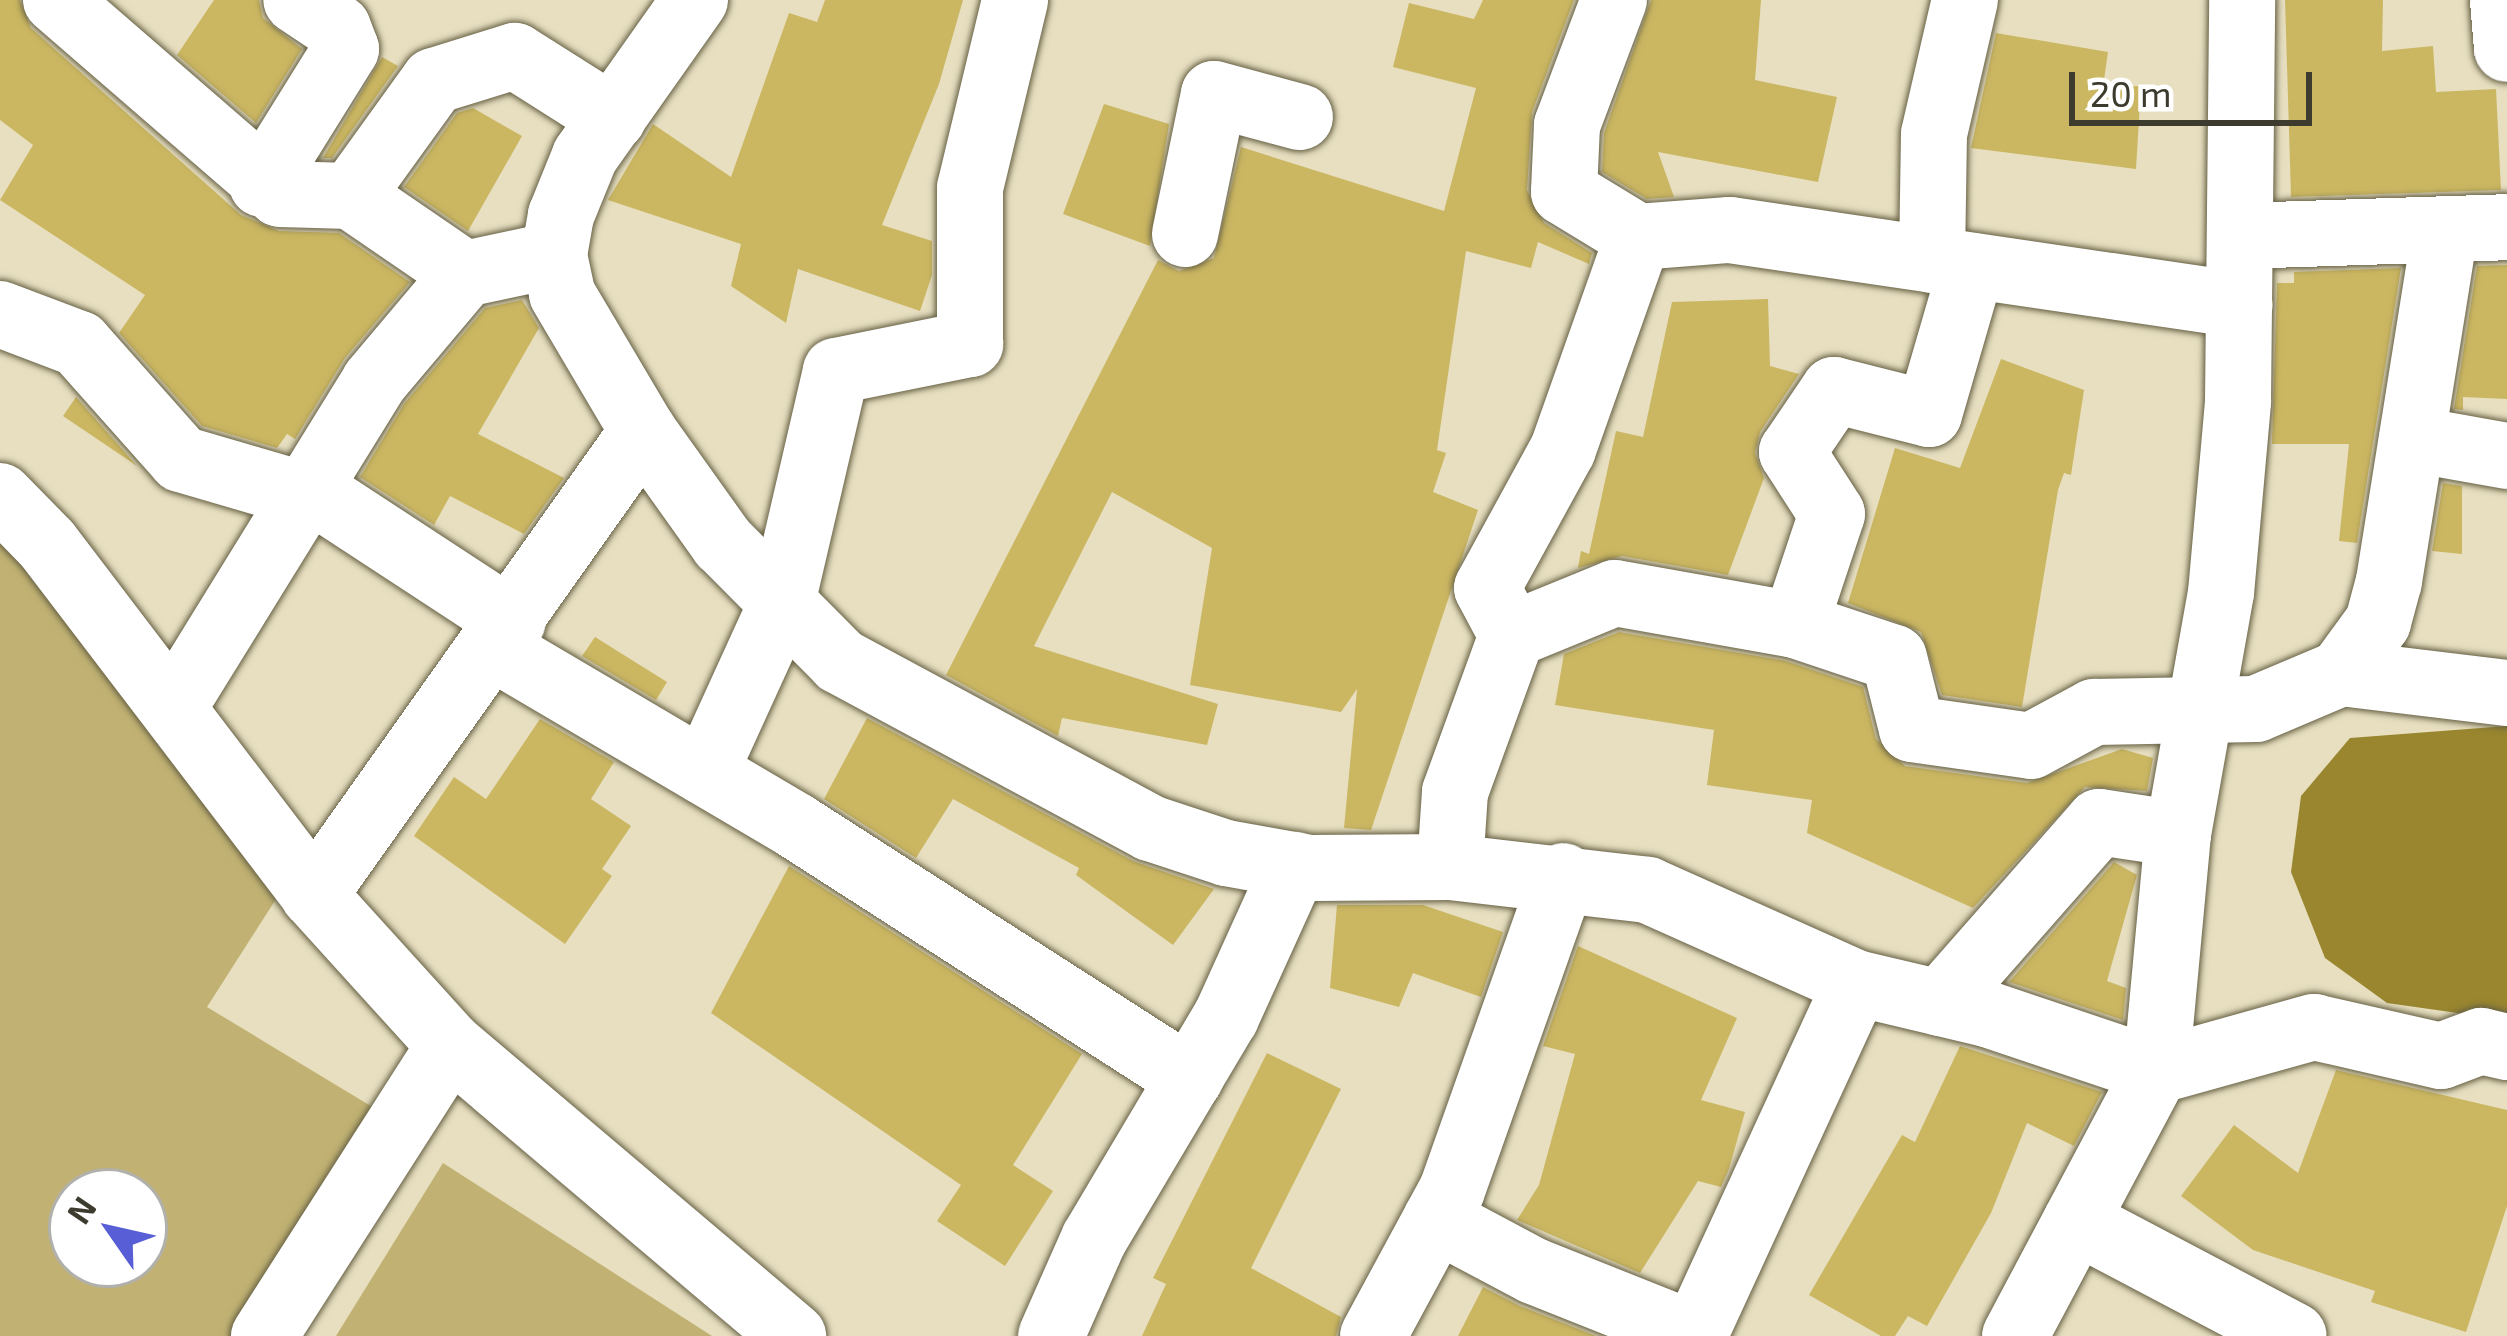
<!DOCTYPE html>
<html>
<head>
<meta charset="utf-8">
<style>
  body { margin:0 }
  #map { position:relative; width:2507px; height:1336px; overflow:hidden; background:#e7dfc0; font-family:"Exo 2",sans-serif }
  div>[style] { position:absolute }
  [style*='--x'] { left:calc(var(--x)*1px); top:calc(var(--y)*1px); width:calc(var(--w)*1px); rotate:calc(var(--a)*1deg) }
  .green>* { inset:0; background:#c1b273 }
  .water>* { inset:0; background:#9a862f }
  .building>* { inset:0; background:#cbb762 }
  .roads { filter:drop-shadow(0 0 3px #666044) drop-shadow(0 0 3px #666044) }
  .minor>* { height:66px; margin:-33px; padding:0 33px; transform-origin:33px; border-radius:33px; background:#fff }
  span { translate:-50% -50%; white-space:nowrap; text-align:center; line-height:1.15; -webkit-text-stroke:10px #fff; paint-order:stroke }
  .north { position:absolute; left:48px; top:1168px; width:120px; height:120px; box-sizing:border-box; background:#fff; border:3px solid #b1b0ab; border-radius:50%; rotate:304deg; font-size:33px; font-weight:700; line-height:48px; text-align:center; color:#3d3a2e }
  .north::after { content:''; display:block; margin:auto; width:42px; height:54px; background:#585ed5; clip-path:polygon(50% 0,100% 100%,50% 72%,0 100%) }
  .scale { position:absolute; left:2069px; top:72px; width:243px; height:54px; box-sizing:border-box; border:6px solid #3d3a2e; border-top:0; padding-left:15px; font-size:36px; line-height:42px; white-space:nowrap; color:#3d3a2e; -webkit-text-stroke:9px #fff; paint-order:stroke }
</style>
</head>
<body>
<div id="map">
  <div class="green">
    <i style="clip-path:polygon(evenodd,0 478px,285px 885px,207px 1007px,394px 1120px,259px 1336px,0 1336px,0 478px,72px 1192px,144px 1192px,144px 1264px,72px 1264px,72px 1192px)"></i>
    <i style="clip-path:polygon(443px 1163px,712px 1336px,336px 1336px)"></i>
  </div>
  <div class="water">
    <i style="clip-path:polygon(2507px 726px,2507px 1020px,2387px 1003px,2325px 958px,2291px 872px,2301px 796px,2350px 738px)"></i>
  </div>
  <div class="building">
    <i style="clip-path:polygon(0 0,20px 0,31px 28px,241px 215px,279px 231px,339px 233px,410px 282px,345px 358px,295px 439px,287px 434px,277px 448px,202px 426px,119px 333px,145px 295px,0 200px,33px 145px,0 120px)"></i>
    <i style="clip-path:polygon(214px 0,259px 0,263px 18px,302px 49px,256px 123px,177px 55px)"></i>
    <i style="clip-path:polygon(825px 0,963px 0,939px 84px,882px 225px,932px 241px,932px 275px,920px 311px,798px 269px,786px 323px,731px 286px,741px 244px,608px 200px,653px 124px,731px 177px,789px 13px,817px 22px)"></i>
    <i style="clip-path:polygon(1483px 0,1574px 0,1532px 112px,1527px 190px,1544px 223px,1592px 253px,1589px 264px,1538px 242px,1531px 268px,1466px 251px,1437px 450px,1446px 453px,1433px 492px,1478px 510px,1371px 830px,1344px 828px,1357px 689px,1341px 712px,1190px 685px,1212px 548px,1112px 492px,1034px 646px,1218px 704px,1207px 745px,1062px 718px,1058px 736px,946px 675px,1158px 260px,1179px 271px,1214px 258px,1241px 147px,1444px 211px,1476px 88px,1393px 67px,1409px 3px,1474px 19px)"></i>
    <i style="clip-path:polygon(1651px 0,1761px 0,1755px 80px,1837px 97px,1818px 182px,1658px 152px,1674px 197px,1647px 199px,1602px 172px,1604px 133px)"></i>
    <i style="clip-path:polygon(2285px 0,2383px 0,2382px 51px,2433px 46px,2436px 92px,2496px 89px,2501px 190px,2291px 197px)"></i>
    <i style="clip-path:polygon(1996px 33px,2108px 52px,2103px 87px,2141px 86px,2136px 169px,1971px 148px)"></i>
    <i style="clip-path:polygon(382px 57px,398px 66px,332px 158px,323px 158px)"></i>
    <i style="clip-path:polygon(1104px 104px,1169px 124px,1150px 246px,1063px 214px)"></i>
    <i style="clip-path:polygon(473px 108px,522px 136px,468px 231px,404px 187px,457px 113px)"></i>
    <i style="clip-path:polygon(2507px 265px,2507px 399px,2463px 397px,2463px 410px,2454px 409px,2477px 266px)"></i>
    <i style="clip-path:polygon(2401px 268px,2357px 543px,2339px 541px,2349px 444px,2272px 444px,2277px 283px,2294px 283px,2294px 272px)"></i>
    <i style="clip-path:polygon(1768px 299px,1770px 366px,1799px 374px,1760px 432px,1755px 453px,1764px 478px,1728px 575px,1622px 556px,1578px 568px,1581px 551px,1589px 554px,1616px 431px,1643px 437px,1672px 302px)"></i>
    <i style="clip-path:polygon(522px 300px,539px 328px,478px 434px,564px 478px,524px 534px,450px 496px,434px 525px,360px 477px,404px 404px,485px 308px)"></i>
    <i style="clip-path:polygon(2001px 359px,2084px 390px,2071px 475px,2064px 473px,2058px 490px,2022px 707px,1942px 695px,1921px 632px,1848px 603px,1895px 448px,1960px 468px)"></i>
    <i style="clip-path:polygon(76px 397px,137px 466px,63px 416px)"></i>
    <i style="clip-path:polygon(2443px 483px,2462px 486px,2462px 554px,2432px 551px)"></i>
    <i style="clip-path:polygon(1619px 632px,1786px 661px,1863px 687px,1876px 739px,1905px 766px,2027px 783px,2122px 749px,2153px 758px,2147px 791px,2085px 787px,1973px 908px,1807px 833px,1812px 800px,1707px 785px,1714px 730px,1555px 705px,1564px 654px)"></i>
    <i style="clip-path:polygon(595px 637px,667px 682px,656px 700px,582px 656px)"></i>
    <i style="clip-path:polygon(867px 718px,1133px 861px,1214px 889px,1173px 945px,1076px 875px,1079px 868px,953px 799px,916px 858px,824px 799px)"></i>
    <i style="clip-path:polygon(540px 719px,614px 762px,591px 799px,631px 826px,602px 869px,612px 876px,565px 944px,414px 836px,454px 777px,486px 799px)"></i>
    <i style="clip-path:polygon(2114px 862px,2137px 875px,2107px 981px,2126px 988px,2123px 1020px,2009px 982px)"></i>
    <i style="clip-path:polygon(789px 866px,1082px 1054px,1013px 1165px,1053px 1191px,1005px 1266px,937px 1221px,961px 1185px,711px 1013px)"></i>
    <i style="clip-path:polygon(1337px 905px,1423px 905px,1503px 932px,1481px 997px,1413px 973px,1399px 1007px,1330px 988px)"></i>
    <i style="clip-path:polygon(1578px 946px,1737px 1018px,1701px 1100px,1745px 1112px,1729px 1169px,1721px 1187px,1698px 1181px,1640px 1273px,1517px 1220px,1539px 1185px,1575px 1054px,1543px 1046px)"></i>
    <i style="clip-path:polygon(1960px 1046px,2102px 1092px,2074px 1146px,2027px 1123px,1991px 1213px,1927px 1326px,1908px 1316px,1895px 1336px,1881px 1336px,1809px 1295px,1902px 1135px,1915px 1142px)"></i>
    <i style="clip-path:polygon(1267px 1053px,1341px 1089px,1251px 1268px,1341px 1317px,1336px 1336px,1142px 1336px,1166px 1284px,1153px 1278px)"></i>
    <i style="clip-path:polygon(2336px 1070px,2507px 1110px,2507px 1206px,2466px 1332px,2371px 1302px,2375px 1291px,2253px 1250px,2181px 1196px,2234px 1125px,2298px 1173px)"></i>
    <i style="clip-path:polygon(1483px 1287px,1520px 1306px,1596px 1336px,1458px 1336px)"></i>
  </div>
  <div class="roads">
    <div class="minor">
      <i style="--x:56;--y:0;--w:296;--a:40.9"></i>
      <i style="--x:280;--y:194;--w:71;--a:1.6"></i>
      <i style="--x:351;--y:196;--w:142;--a:-54.2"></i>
      <i style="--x:434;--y:81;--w:85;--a:-17.2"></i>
      <i style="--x:515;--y:56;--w:116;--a:32.3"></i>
      <i style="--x:695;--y:0;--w:191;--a:125.2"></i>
      <i style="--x:585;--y:156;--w:64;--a:112.1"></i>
      <i style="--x:561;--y:215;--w:41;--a:99.9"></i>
      <i style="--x:554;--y:255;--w:40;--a:78"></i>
      <i style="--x:562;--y:294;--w:159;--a:59.4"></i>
      <i style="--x:643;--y:431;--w:138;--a:54.5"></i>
      <i style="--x:723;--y:543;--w:166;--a:45.2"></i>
      <i style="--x:840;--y:661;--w:352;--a:28.3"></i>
      <i style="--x:1150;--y:828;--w:80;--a:18.2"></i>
      <i style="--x:1226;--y:853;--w:85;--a:10.1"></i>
      <i style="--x:1310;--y:868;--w:140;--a:-0.4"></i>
      <i style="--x:1450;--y:867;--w:199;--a:6.6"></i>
      <i style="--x:1648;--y:890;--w:228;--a:24.1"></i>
      <i style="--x:1856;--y:983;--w:135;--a:13.3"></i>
      <i style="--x:1987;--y:1014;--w:178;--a:18.6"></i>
      <i style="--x:2156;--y:1071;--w:164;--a:-15.6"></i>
      <i style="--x:2314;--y:1027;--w:130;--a:12.9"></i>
      <i style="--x:2441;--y:1056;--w:43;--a:-20.6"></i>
      <i style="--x:2481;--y:1041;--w:27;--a:13"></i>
      <i style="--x:1614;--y:0;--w:134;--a:110.6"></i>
      <i style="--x:1567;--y:125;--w:67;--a:92.6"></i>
      <i style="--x:1564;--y:192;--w:87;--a:31.3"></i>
      <i style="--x:1638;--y:237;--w:92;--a:-4.4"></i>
      <i style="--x:1730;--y:230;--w:515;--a:8.37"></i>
      <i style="--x:2503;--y:0;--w:49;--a:85.3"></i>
      <i style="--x:262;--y:184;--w:159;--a:-58.1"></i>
      <i style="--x:346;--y:49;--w:22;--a:-111"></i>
      <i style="--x:338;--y:28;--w:50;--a:-146.3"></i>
      <i style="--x:351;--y:196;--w:138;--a:34.4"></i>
      <i style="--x:1185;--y:234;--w:143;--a:-78.3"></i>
      <i style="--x:1214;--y:94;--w:89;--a:15"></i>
      <i style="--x:2241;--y:236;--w:266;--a:-1.9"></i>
      <i style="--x:1932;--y:260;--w:126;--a:-89.1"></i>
      <i style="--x:1934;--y:134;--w:138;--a:-77"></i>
      <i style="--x:0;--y:314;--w:85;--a:20.8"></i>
      <i style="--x:79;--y:344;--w:154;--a:48.4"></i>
      <i style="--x:181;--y:459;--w:156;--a:16.3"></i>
      <i style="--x:331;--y:503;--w:217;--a:33.2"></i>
      <i style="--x:2412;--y:439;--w:97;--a:10.1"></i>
      <i style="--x:0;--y:496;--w:67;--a:45.6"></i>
      <i style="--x:47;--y:544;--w:441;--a:52.7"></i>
      <i style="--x:314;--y:895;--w:202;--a:47.8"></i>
      <i style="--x:450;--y:1045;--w:450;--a:40.3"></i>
      <i style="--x:1795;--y:625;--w:104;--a:18.4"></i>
      <i style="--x:1894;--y:658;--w:73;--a:75.8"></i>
      <i style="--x:1912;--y:729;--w:120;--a:8.1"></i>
      <i style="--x:2031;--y:746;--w:72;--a:-28.4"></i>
      <i style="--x:2094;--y:712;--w:162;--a:-1.1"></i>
      <i style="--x:2256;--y:709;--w:92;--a:-23"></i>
      <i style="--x:2341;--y:673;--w:63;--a:-54"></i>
      <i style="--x:2378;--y:622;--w:42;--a:-75"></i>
      <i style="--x:2389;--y:581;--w:355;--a:-80.9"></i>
      <i style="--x:1512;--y:635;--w:111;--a:-22.2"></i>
      <i style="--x:1615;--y:593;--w:183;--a:10.1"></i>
      <i style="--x:1795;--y:625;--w:117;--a:-71.6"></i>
      <i style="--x:1832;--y:514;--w:74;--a:-122.8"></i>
      <i style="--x:1792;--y:452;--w:75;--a:-55.9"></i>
      <i style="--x:1834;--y:390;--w:98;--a:14.2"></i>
      <i style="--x:1929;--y:414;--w:154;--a:-73.8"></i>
      <i style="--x:494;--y:648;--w:351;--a:30.5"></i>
      <i style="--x:796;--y:826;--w:468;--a:32.7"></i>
      <i style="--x:2341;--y:673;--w:167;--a:6.9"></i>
      <i style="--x:173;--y:708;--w:383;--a:-58.3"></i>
      <i style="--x:374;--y:382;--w:141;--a:-49.9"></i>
      <i style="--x:465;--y:274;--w:91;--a:-12.1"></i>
      <i style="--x:705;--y:772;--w:186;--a:-65.5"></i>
      <i style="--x:782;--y:603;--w:238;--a:-76.9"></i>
      <i style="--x:836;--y:371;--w:137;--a:-11.4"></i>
      <i style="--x:970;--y:344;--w:156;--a:-90"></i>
      <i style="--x:970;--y:188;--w:193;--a:-76.5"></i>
      <i style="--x:1450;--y:867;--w:75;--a:-86.2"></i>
      <i style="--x:1455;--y:792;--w:167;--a:-70"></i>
      <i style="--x:1512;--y:635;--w:53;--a:-118"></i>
      <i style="--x:1487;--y:588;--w:158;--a:-61.3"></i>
      <i style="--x:1563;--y:449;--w:225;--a:-70.5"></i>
      <i style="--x:314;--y:895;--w:569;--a:-54.66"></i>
      <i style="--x:1940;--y:1003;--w:241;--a:-48.7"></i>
      <i style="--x:2099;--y:822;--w:80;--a:8.6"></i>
      <i style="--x:1436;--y:1219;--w:111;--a:28"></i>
      <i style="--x:1534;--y:1271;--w:173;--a:21.7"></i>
      <i style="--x:2076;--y:1221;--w:246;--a:27.8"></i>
      <i style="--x:264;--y:1336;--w:345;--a:-57.4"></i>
      <i style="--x:1051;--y:1336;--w:106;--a:-66.1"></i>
      <i style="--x:1094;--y:1239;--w:258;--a:-59.3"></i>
      <i style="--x:1226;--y:1017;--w:167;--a:-65.6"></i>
      <i style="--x:1373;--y:1336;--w:166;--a:-61.6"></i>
      <i style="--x:1452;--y:1190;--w:333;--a:-70.5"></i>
      <i style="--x:1694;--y:1336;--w:388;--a:-65.3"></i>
      <i style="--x:2015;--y:1336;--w:300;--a:-62"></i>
      <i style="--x:2156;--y:1071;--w:238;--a:-84.7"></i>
      <i style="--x:2178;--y:834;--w:245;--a:-79.9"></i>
      <i style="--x:2221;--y:593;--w:193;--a:-84.9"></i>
      <i style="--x:2238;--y:401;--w:401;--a:-89.4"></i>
    </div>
  </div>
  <div class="north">N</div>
  <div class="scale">20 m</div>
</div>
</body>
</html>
